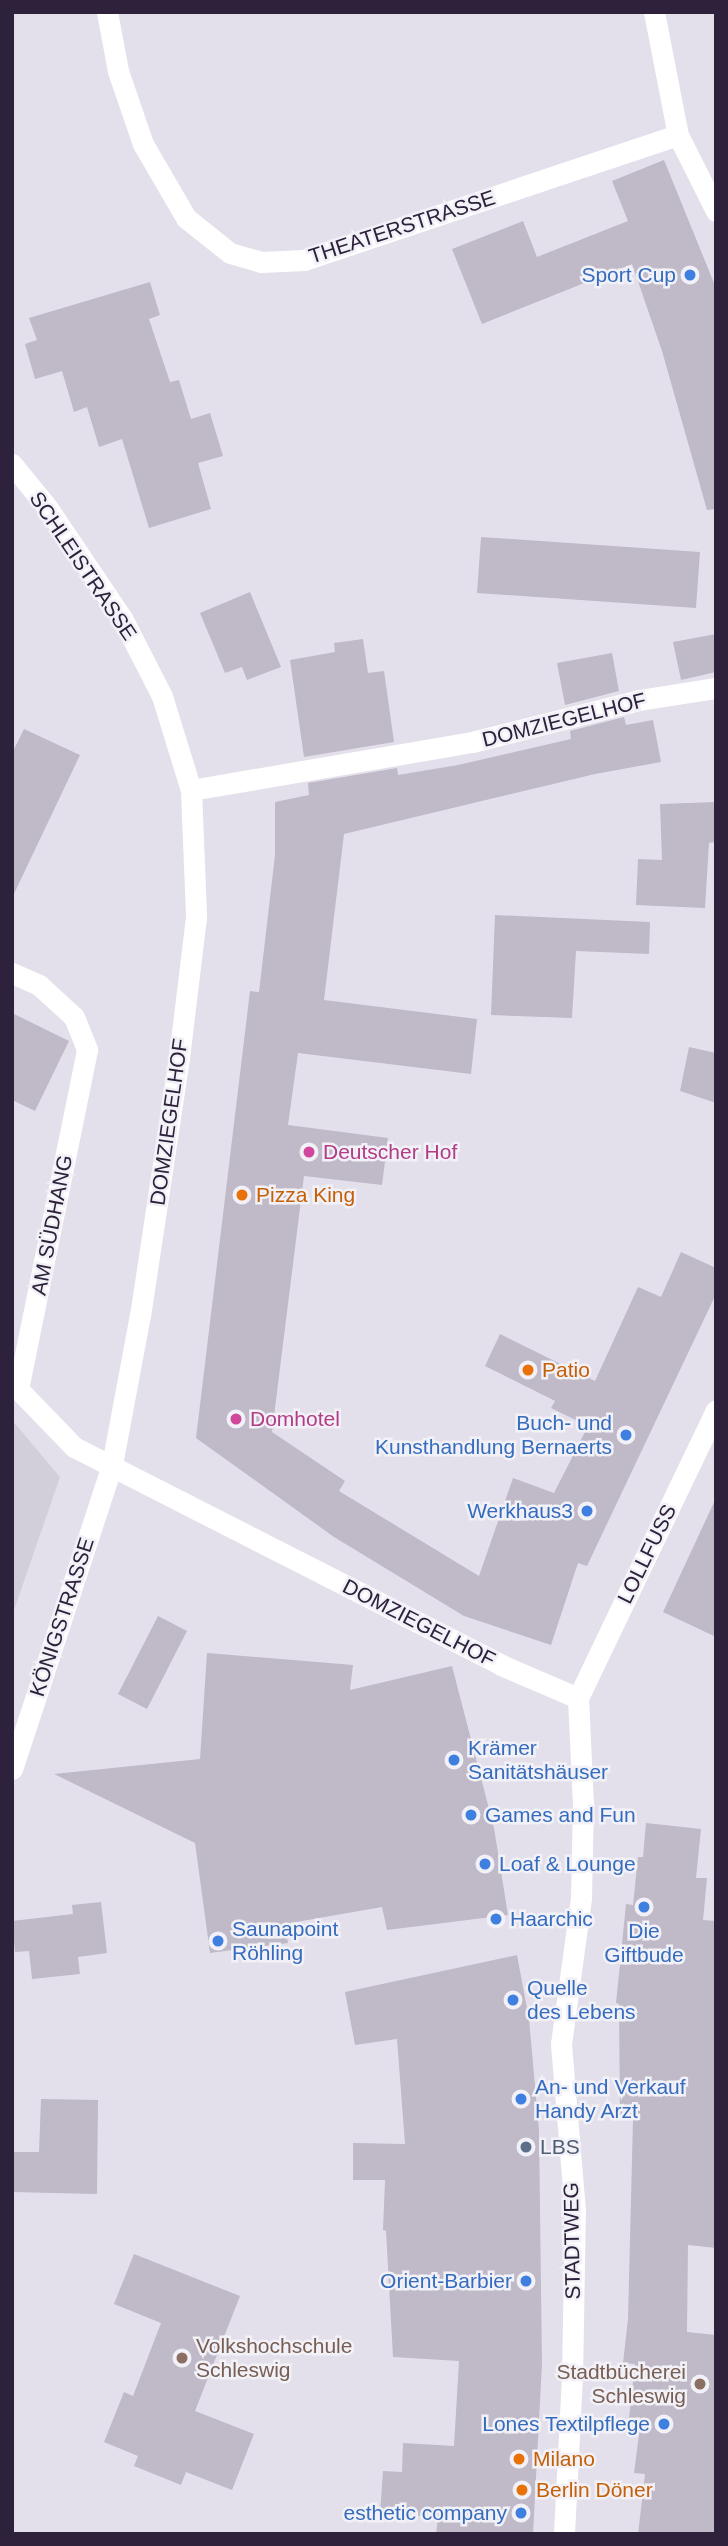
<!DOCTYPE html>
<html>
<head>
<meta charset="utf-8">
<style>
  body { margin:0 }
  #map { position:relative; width:728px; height:2546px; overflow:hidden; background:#e4e0eb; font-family:Helvetica,sans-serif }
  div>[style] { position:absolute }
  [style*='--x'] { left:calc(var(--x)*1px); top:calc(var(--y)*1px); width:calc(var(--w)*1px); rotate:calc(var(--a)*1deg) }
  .built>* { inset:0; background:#d2cfda }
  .building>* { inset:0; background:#bfb9c8 }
  .minor>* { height:21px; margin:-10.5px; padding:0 10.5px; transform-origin:10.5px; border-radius:10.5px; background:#fff }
  .dots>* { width:19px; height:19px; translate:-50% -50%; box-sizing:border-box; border:4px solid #f2f1f7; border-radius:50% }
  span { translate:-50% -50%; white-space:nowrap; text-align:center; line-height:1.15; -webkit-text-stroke:5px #f2f1f7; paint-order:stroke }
  .street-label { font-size:21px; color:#2e213b }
  .shop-label { font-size:21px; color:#366cbe }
  .right { translate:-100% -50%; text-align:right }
  .left { translate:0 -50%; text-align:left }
  .hotel-label { font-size:21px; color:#b23c85 }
  .food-label { font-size:21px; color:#c56008 }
  .service-label { font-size:21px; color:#4e5e75 }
  .education-label { font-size:21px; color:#785e54 }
  .frame { position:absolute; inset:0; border:14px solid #2e213b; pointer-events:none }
</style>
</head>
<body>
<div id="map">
  <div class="built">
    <i style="clip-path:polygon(12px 1420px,60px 1477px,12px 1616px)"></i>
  </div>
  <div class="building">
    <i style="clip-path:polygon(664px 160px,716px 288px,716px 509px,707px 510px,662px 351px,632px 264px,482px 324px,452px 249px,523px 221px,537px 257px,628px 221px,612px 181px)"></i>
    <i style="clip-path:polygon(150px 282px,160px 315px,149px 319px,170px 382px,179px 380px,191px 419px,210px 413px,223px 456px,198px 463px,211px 509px,149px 528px,122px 439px,99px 447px,87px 407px,74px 412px,62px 371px,35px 379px,25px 344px,37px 340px,29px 318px)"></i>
    <i style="clip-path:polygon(481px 537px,700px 552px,696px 608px,477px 593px)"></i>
    <i style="clip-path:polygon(250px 592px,281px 667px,247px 680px,242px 667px,225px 673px,200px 613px)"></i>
    <i style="clip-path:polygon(716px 634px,716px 672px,681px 680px,673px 642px)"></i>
    <i style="clip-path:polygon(363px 639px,368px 673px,384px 671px,394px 742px,304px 757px,290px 660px,335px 652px,334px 643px)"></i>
    <i style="clip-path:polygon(612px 653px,619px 691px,565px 705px,557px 663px)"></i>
    <i style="clip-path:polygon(624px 717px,626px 725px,653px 720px,661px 762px,595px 774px,344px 834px,324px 1000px,477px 1019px,471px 1074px,298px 1053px,288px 1125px,388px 1138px,382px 1185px,304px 1176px,272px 1432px,345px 1481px,339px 1491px,479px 1576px,513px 1478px,554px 1493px,588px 1426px,551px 1408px,555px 1401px,485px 1366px,500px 1334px,595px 1381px,638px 1287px,661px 1297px,681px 1252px,716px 1268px,716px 1294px,587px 1566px,578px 1563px,551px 1645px,464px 1616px,334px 1537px,196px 1438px,250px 991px,259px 992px,275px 855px,275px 802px,309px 795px,308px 783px,397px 768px,398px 775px,458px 765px,571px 739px,570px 731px)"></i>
    <i style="clip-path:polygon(24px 729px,80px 755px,12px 898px,12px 753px)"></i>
    <i style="clip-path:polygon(716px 802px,716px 842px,709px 843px,705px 908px,636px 905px,638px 859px,662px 860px,660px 804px)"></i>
    <i style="clip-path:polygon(495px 915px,650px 922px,649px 954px,576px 951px,572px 1018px,491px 1015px)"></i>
    <i style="clip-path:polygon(12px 1013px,69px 1041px,35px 1111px,12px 1100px)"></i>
    <i style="clip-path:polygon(689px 1047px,716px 1053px,716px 1103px,680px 1091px)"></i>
    <i style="clip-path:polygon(716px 1498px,716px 1637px,663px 1612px)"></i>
    <i style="clip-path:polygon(158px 1616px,187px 1631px,147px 1709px,118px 1694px)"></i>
    <i style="clip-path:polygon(207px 1653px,353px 1665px,350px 1690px,452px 1666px,494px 1828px,508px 1915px,387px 1930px,382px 1907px,285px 1924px,288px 1943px,210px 1953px,195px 1843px,54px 1774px,200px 1759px)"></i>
    <i style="clip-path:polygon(646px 1823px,701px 1829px,696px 1878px,707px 1878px,703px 1920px,716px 1921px,716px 2248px,688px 2245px,687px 2332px,716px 2335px,716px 2534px,638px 2534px,645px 2474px,634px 2473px,641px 2419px,629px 2418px,635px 2364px,623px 2363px,628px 2319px,633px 2119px,620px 2119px,619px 2004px,616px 2003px,626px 1904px,633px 1905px,638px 1857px,643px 1857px)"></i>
    <i style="clip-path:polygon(101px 1902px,107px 1953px,78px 1957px,80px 1974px,32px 1979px,29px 1951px,15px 1952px,12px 1921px,73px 1914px,72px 1905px)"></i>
    <i style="clip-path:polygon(517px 1955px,529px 2019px,539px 2130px,542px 2364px,533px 2534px,436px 2534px,438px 2517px,380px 2514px,383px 2471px,402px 2472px,403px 2443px,454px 2446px,459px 2361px,393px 2357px,386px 2231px,383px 2230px,385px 2180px,353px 2180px,353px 2143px,405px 2144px,397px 2039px,355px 2045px,345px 1992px)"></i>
    <i style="clip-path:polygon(41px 2099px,98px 2100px,97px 2194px,12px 2192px,12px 2152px,39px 2152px)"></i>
    <i style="clip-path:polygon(134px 2254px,240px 2296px,195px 2411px,254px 2434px,232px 2490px,186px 2472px,181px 2485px,134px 2466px,138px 2456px,104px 2442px,124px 2392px,133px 2396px,161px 2323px,114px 2304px)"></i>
  </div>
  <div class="minor">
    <i style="--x:107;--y:12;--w:60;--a:79.4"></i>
    <i style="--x:118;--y:71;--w:77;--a:71.1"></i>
    <i style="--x:143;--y:144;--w:86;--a:59.8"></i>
    <i style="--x:186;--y:218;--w:56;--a:38.5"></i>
    <i style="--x:230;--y:253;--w:32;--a:16"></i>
    <i style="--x:261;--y:262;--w:43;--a:-2.7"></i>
    <i style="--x:304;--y:260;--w:394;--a:-18.5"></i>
    <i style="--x:654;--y:12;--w:125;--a:79"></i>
    <i style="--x:678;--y:135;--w:85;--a:63.4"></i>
    <i style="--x:12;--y:464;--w:55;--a:50.9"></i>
    <i style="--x:47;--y:507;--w:134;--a:56"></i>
    <i style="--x:122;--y:618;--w:88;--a:62.9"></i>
    <i style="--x:162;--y:696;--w:98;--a:72.9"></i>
    <i style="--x:191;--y:790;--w:127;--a:87.7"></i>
    <i style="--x:196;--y:917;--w:142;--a:96.9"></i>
    <i style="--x:179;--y:1058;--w:260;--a:98.6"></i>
    <i style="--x:140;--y:1315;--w:153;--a:100.6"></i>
    <i style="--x:112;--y:1465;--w:320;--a:108.2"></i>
    <i style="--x:191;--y:790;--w:285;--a:-9.7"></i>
    <i style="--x:472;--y:742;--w:172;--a:-14.1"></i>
    <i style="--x:639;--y:700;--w:78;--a:-8.9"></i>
    <i style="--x:12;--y:973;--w:30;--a:24"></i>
    <i style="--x:39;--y:985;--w:47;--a:42.4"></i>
    <i style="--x:74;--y:1017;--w:35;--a:68"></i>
    <i style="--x:87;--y:1050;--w:346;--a:101.5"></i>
    <i style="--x:18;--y:1389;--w:81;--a:46"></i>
    <i style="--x:74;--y:1447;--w:479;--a:27"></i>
    <i style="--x:501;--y:1665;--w:84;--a:23.2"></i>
    <i style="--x:564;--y:2534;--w:156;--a:-87.1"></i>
    <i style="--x:572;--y:2378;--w:167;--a:-89"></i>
    <i style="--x:575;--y:2211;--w:168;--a:-94.8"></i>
    <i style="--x:561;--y:2044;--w:147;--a:-82.2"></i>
    <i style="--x:581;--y:1898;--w:94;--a:-88.8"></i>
    <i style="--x:583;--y:1804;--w:106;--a:-92.7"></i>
    <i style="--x:578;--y:1698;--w:319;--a:-64.4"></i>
  </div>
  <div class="dots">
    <i style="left:690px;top:275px;background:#3f7fe0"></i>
    <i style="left:309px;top:1152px;background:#d1479c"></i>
    <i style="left:242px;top:1195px;background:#e8710a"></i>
    <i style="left:528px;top:1370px;background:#e8710a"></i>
    <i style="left:236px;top:1419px;background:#d1479c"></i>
    <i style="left:626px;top:1435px;background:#3f7fe0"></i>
    <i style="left:587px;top:1511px;background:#3f7fe0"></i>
    <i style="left:454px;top:1760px;background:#3f7fe0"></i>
    <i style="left:471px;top:1815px;background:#3f7fe0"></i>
    <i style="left:485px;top:1864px;background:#3f7fe0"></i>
    <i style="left:644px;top:1907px;background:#3f7fe0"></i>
    <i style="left:496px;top:1919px;background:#3f7fe0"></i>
    <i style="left:218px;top:1941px;background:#3f7fe0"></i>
    <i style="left:513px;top:2000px;background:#3f7fe0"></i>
    <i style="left:521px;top:2099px;background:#3f7fe0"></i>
    <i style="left:526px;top:2147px;background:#5c6f8a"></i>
    <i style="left:526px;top:2281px;background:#3f7fe0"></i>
    <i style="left:182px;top:2358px;background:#8d6e63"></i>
    <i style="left:700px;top:2384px;background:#8d6e63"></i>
    <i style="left:664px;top:2424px;background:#3f7fe0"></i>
    <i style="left:519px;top:2459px;background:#e8710a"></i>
    <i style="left:522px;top:2490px;background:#e8710a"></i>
    <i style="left:521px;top:2513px;background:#3f7fe0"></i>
  </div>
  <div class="street-label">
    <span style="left:402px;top:227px;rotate:-18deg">THEATERSTRASSE</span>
    <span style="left:83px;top:566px;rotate:56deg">SCHLEISTRASSE</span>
    <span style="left:564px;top:720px;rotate:-14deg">DOMZIEGELHOF</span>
    <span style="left:169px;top:1122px;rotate:-82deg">DOMZIEGELHOF</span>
    <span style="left:52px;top:1225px;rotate:-79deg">AM SÜDHANG</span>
    <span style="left:647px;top:1554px;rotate:-64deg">LOLLFUSS</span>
    <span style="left:62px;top:1617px;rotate:-72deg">KÖNIGSTRASSE</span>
    <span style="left:419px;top:1623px;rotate:27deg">DOMZIEGELHOF</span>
    <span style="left:572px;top:2241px;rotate:-91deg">STADTWEG</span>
  </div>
  <div class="shop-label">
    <span class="right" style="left:676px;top:275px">Sport Cup</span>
    <span class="right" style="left:612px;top:1435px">Buch- und<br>Kunsthandlung Bernaerts</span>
    <span class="right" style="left:573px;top:1511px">Werkhaus3</span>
    <span class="left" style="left:468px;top:1760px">Krämer<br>Sanitätshäuser</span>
    <span class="left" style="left:485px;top:1815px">Games and Fun</span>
    <span class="left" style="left:499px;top:1864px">Loaf &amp; Lounge</span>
    <span class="left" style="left:510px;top:1919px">Haarchic</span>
    <span class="left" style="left:232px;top:1941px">Saunapoint<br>Röhling</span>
    <span style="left:644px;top:1943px">Die<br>Giftbude</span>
    <span class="left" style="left:527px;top:2000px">Quelle<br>des Lebens</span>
    <span class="left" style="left:535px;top:2099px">An- und Verkauf<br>Handy Arzt</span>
    <span class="right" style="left:512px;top:2281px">Orient-Barbier</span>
    <span class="right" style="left:650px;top:2424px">Lones Textilpflege</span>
    <span class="right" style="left:507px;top:2513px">esthetic company</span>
  </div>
  <div class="hotel-label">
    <span class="left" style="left:323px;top:1152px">Deutscher Hof</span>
    <span class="left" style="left:250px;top:1419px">Domhotel</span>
  </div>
  <div class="food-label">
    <span class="left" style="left:256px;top:1195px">Pizza King</span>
    <span class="left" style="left:542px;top:1370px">Patio</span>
    <span class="left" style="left:533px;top:2459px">Milano</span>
    <span class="left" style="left:536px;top:2490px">Berlin Döner</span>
  </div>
  <div class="service-label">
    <span class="left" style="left:540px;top:2147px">LBS</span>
  </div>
  <div class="education-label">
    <span class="left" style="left:196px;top:2358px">Volkshochschule<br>Schleswig</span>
    <span class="right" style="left:686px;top:2384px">Stadtbücherei<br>Schleswig</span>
  </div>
  <div class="frame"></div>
</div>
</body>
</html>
